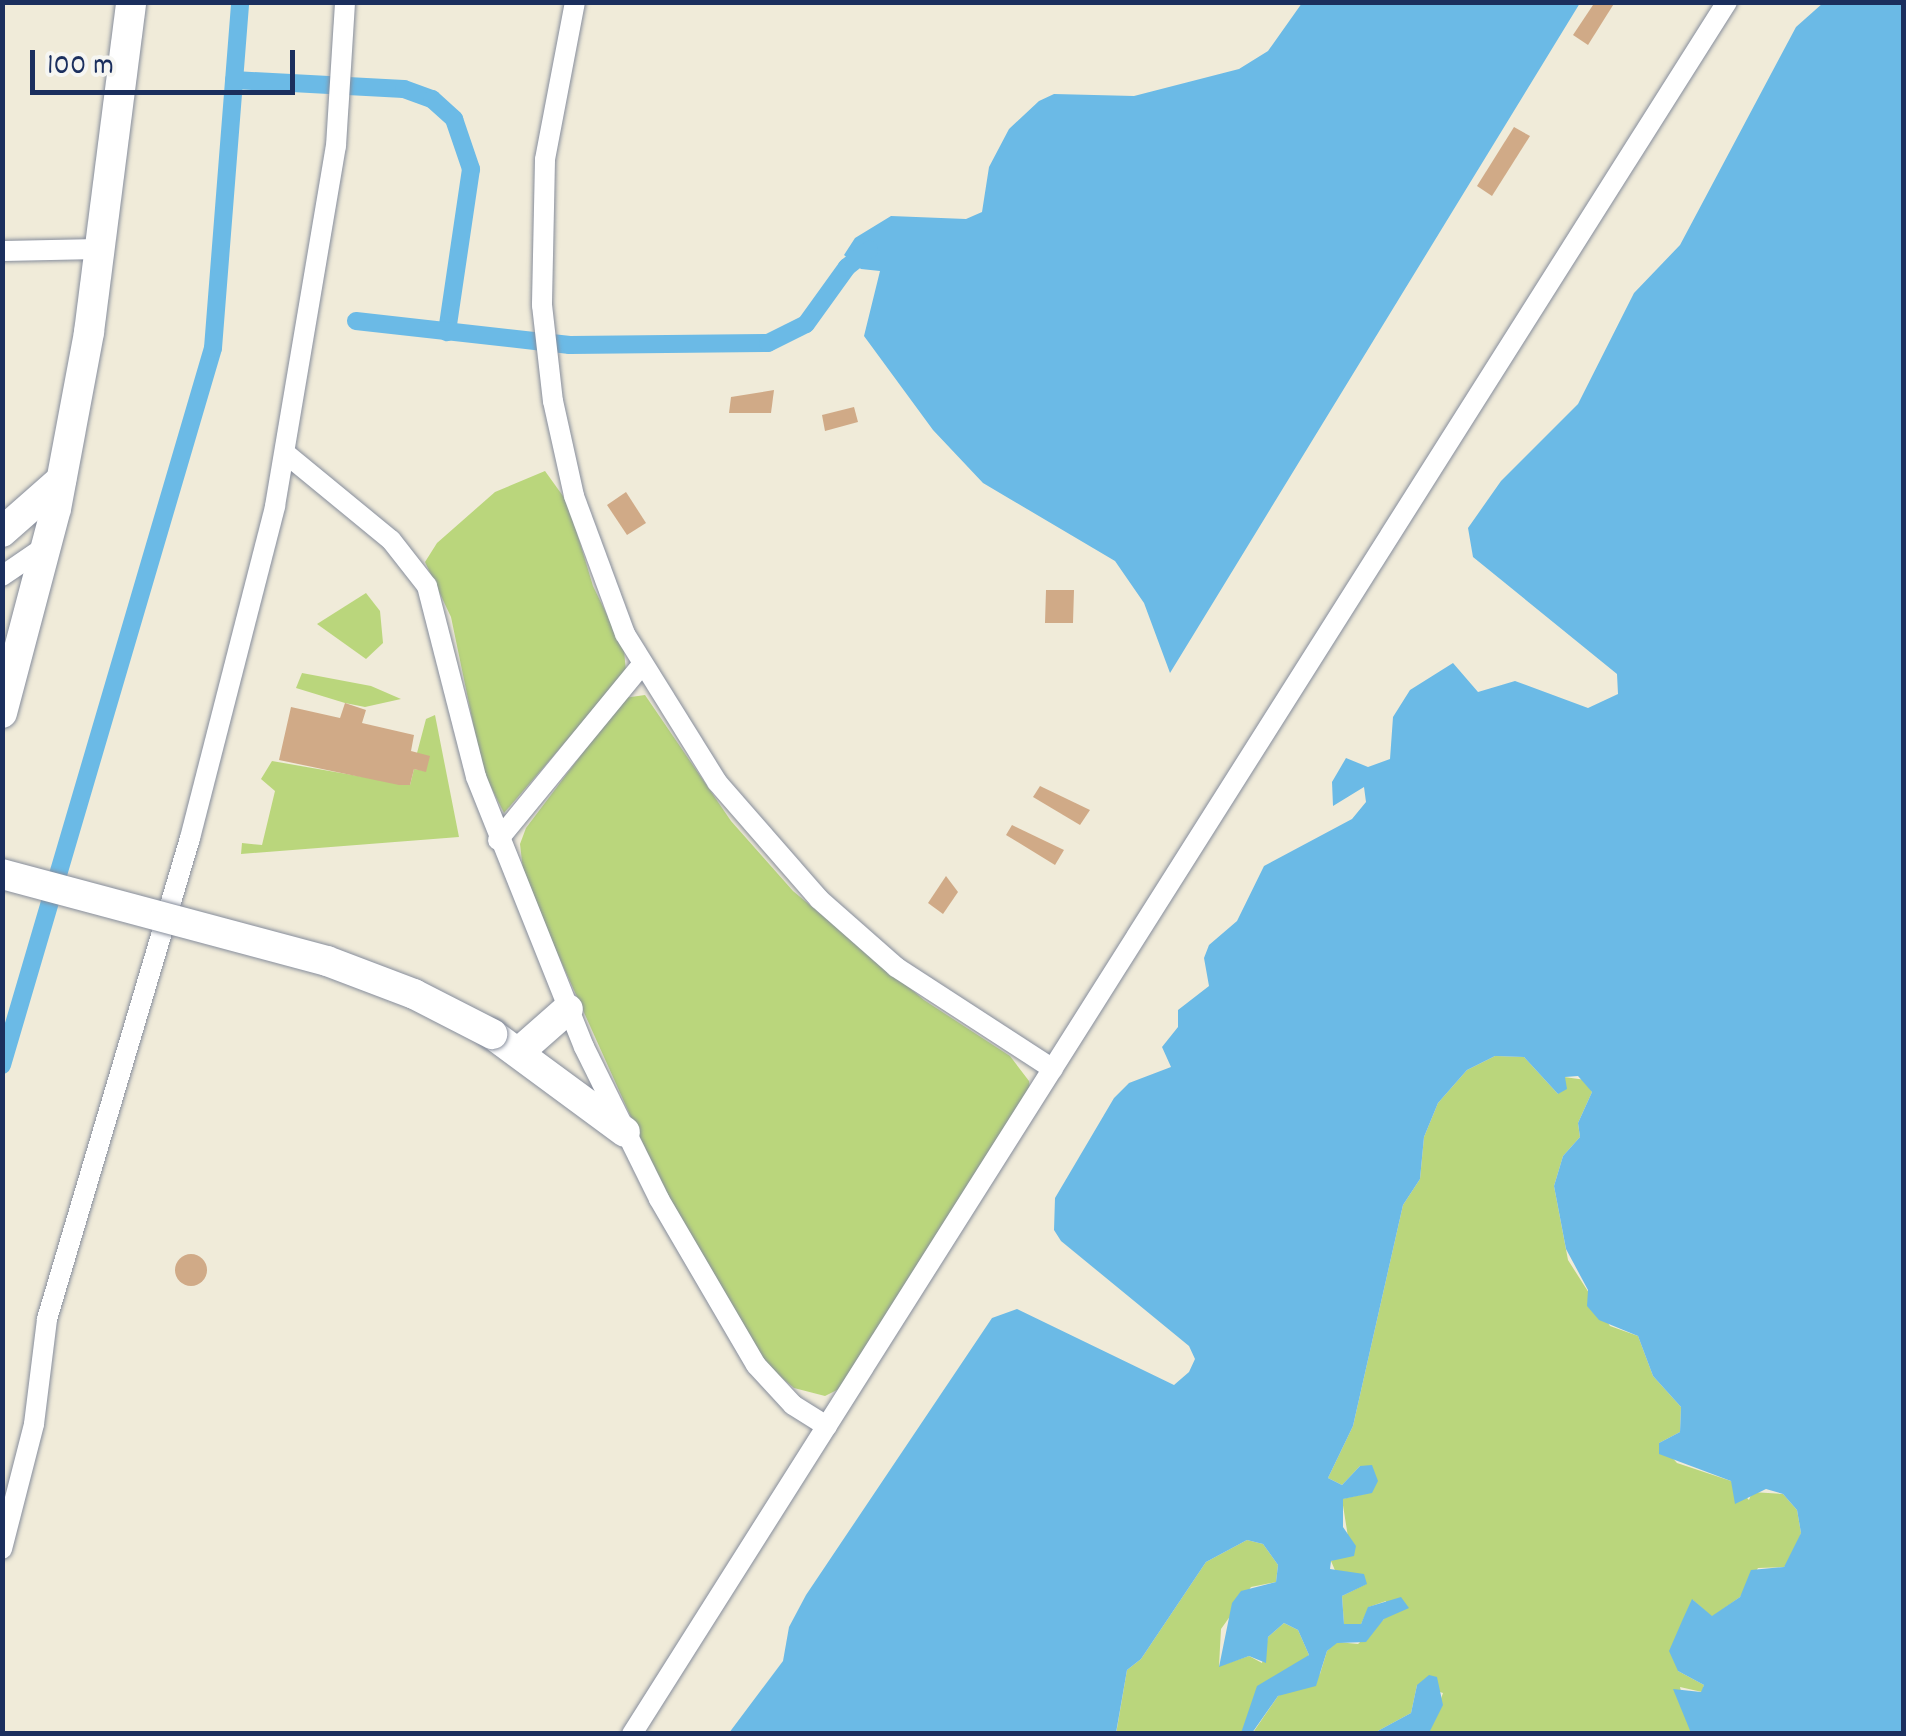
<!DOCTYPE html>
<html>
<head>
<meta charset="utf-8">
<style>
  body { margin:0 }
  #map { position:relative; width:1906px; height:1736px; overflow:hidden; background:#f0ebd9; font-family:Dekko,sans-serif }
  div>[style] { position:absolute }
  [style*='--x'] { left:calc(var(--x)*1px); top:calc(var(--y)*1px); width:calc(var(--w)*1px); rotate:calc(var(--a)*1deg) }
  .green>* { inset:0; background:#bad67c }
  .water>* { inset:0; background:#6bbae6 }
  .canal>* { height:18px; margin:-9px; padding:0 9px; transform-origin:9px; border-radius:9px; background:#6bbae6 }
  .building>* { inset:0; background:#d0aa87 }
  .round { border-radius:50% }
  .roads { filter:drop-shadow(0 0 2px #868d9c) drop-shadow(0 0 2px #868d9c) }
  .street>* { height:20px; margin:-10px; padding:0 10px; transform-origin:10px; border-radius:10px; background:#fff }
  .secondary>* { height:30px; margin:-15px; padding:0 15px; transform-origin:15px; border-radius:15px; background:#fff }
  .bridges { filter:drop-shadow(0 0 2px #868d9c) drop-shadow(0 0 2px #868d9c) }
  .secondary-bridge>* { height:30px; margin:-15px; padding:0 15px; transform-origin:15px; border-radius:15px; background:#fff }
  span { translate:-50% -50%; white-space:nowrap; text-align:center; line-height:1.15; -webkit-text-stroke:8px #f6f6f2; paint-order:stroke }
  .frame { position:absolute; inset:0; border:5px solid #1b2f5e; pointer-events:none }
  .scale { position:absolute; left:30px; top:50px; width:265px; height:45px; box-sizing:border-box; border:5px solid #1b2f5e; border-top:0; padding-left:12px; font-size:30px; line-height:35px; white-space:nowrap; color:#1b2f5e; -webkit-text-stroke:8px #f6f6f2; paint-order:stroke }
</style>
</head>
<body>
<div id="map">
  <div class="green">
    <i style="clip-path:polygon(545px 471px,568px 503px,593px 586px,624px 650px,626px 672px,504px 813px,483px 771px,451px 617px,425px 562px,437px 543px,495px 492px)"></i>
    <i style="clip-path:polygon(366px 593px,380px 611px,383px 643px,366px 659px,317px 624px)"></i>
    <i style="clip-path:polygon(302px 673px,371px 686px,401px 699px,365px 707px,345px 703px,296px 688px)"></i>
    <i style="clip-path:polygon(645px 695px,731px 821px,793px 891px,924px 1000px,1010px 1056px,1029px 1081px,1030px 1089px,839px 1389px,825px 1396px,794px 1388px,764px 1363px,675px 1215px,524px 879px,520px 844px,526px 828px,624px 698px)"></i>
    <i style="clip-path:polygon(435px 715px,459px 837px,241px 854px,242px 843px,262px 845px,275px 791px,261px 779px,272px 761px,410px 785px,414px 769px,426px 771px,417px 753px,426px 719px)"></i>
    <i style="clip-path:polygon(1495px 1056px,1524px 1057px,1558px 1094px,1564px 1077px,1586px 1080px,1592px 1092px,1578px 1123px,1580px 1137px,1563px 1156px,1554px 1186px,1568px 1260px,1610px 1326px,1638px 1336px,1653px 1376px,1681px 1407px,1680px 1432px,1659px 1443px,1677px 1463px,1731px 1481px,1749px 1500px,1752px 1492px,1783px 1494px,1797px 1510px,1801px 1533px,1795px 1553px,1784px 1567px,1758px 1568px,1740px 1597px,1712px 1617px,1693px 1600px,1678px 1671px,1704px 1685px,1702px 1692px,1680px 1687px,1691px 1733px,1429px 1733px,1443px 1693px,1417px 1685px,1411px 1713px,1374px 1733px,1252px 1734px,1278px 1696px,1320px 1674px,1327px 1651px,1337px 1642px,1358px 1644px,1384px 1619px,1386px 1601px,1369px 1607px,1361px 1624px,1344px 1624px,1342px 1596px,1366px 1584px,1363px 1574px,1337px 1575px,1331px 1561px,1343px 1556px,1348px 1537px,1342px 1499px,1364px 1494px,1360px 1466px,1342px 1485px,1328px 1478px,1353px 1426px,1403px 1205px,1420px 1179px,1424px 1137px,1438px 1103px,1467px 1070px)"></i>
    <i style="clip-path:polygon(1247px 1540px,1263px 1544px,1278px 1565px,1276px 1582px,1251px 1587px,1221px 1629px,1219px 1666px,1249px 1656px,1262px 1663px,1268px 1637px,1284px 1623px,1298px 1630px,1309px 1655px,1241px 1733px,1116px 1734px,1127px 1670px,1141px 1659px,1206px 1562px)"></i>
  </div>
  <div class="water">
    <i style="clip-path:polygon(1302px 3px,1580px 3px,1170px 673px,1144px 603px,1115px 561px,983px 483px,933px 430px,864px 336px,880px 271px,861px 269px,844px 255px,855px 238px,891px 216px,966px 219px,982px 212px,989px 167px,1009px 129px,1039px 101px,1054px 94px,1134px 96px,1239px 69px,1268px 51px)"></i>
    <i style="clip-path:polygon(1823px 3px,1904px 3px,1903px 1733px,1691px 1733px,1673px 1689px,1701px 1692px,1704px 1685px,1678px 1671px,1669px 1651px,1682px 1621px,1692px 1599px,1712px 1616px,1740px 1597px,1751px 1570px,1784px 1567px,1801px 1533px,1797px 1510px,1783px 1494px,1766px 1489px,1735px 1504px,1731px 1481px,1659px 1454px,1659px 1443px,1680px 1432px,1681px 1407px,1653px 1376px,1638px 1336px,1599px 1320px,1587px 1306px,1588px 1290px,1566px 1249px,1554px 1186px,1563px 1156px,1580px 1137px,1578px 1123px,1592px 1092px,1578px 1076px,1565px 1077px,1567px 1089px,1558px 1094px,1524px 1057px,1495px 1056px,1467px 1070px,1438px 1103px,1424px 1137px,1420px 1179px,1403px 1205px,1353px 1426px,1328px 1478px,1342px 1485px,1360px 1466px,1372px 1465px,1378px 1481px,1372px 1493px,1343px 1499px,1343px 1527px,1356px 1546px,1354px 1556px,1331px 1561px,1330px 1569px,1364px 1574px,1367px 1584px,1342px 1596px,1344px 1624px,1361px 1624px,1368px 1607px,1401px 1597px,1409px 1608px,1384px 1619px,1366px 1642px,1337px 1643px,1327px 1651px,1316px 1686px,1278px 1696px,1252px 1733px,1241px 1733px,1257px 1686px,1309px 1655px,1298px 1630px,1284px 1623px,1268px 1637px,1266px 1663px,1249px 1656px,1219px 1667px,1232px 1603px,1241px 1591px,1276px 1582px,1278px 1565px,1263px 1544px,1247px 1540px,1206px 1562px,1141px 1659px,1127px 1670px,1116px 1733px,729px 1733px,783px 1661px,789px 1627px,806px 1595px,992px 1318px,1017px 1309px,1174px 1385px,1189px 1372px,1195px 1359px,1189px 1346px,1061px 1241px,1054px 1230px,1055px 1198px,1114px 1098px,1129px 1083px,1171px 1067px,1162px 1047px,1178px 1027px,1178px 1010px,1209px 986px,1204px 958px,1209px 945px,1237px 921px,1264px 866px,1352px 819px,1366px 802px,1364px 787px,1333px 806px,1332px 782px,1346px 758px,1368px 767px,1390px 759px,1393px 717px,1410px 690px,1453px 663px,1478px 692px,1515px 681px,1588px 708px,1618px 694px,1617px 674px,1473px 557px,1468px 528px,1501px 481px,1578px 404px,1634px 293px,1680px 245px,1796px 27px)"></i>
    <i style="clip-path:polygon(1429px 1675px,1437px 1677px,1443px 1705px,1429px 1733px,1374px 1733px,1411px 1713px,1417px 1685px)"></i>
  </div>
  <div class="canal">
    <i style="--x:234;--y:80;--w:170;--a:3"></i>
    <i style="--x:404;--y:89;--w:30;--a:20"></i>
    <i style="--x:432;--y:99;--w:30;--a:42"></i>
    <i style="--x:454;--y:119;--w:53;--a:71.2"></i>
    <i style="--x:471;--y:169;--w:165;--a:98.4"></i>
    <i style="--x:356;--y:321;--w:215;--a:6.4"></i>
    <i style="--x:570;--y:345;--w:198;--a:-0.6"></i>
    <i style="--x:768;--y:343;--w:42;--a:-26.6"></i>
    <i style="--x:806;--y:324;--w:70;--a:-54.3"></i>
    <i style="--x:847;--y:267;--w:28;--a:-38"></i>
    <i style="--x:2;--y:1065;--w:747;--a:-73.6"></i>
    <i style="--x:213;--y:348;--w:347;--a:-85.5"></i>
  </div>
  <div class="building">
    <i style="clip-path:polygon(1595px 2px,1615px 2px,1588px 45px,1573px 35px)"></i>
    <i style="clip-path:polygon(1514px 127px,1530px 136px,1492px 196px,1477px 186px)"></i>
    <i style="clip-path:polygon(774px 390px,771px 413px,729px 413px,731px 397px)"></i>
    <i style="clip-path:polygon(854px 407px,858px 422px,825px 431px,822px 415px)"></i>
    <i style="clip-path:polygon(626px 492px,646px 523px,627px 535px,607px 505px)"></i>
    <i style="clip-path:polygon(1046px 590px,1074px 590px,1073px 623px,1045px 623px)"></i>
    <i style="clip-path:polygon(345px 703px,366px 710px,362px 723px,414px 735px,411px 751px,430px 756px,426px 772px,414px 769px,410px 785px,399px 785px,279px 760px,291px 707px,340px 718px)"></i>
    <i style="clip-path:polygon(1040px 786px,1090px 810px,1080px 825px,1033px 797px)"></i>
    <i style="clip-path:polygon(1012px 825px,1064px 850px,1055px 865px,1006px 835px)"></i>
    <i style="clip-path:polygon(946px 876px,958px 892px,943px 914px,928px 903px)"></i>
    <i class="round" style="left:175px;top:1254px;width:32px;height:32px"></i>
  </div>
  <div class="roads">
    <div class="street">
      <i style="--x:575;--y:2;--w:161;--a:100.8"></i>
      <i style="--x:545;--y:160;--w:145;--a:91.2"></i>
      <i style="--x:542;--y:305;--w:97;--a:83.5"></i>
      <i style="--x:553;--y:401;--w:97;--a:77.5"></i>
      <i style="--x:574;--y:496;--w:147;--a:69.7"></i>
      <i style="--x:625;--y:634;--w:174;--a:58.1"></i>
      <i style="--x:717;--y:782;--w:155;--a:48.9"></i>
      <i style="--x:819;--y:899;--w:103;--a:41.4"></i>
      <i style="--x:896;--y:967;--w:187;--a:33"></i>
      <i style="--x:2;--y:251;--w:98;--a:-1.2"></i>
      <i style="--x:285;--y:453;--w:137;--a:39.4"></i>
      <i style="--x:391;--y:540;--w:58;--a:52"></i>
      <i style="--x:427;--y:586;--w:197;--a:75.6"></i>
      <i style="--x:476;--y:777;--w:291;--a:68.2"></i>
      <i style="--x:584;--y:1047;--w:169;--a:63.7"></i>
      <i style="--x:659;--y:1199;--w:192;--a:59.7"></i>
      <i style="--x:756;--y:1365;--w:54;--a:47.2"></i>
      <i style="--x:793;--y:1405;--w:40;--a:32"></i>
      <i style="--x:2;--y:576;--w:53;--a:-34.3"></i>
      <i style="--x:498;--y:840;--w:227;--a:-50.6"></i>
      <i style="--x:2;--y:1549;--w:129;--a:-75.6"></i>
      <i style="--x:34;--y:1424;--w:106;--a:-82.9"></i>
      <i style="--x:47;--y:1319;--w:502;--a:-73.44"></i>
      <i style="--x:190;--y:838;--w:343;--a:-75.6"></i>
      <i style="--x:275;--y:506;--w:365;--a:-80.4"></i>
      <i style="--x:336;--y:146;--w:144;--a:-86.4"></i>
      <i style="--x:632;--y:1734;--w:2049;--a:-57.7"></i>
    </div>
    <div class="secondary">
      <i style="--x:2;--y:532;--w:79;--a:-41.4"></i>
      <i style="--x:2;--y:713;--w:211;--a:-75.2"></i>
      <i style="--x:56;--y:509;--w:180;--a:-79.4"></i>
      <i style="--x:89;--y:332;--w:333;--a:-82.7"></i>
      <i style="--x:492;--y:1034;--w:165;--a:36.4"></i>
      <i style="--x:519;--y:1052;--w:65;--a:-41.3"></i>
    </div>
  </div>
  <div class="bridges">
    <div class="secondary-bridge">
      <i style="--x:2;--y:874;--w:336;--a:15"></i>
      <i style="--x:327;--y:961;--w:93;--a:20.8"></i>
      <i style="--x:414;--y:994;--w:88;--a:27.1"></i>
    </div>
  </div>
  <div class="frame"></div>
  <div class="scale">100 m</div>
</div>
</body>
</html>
